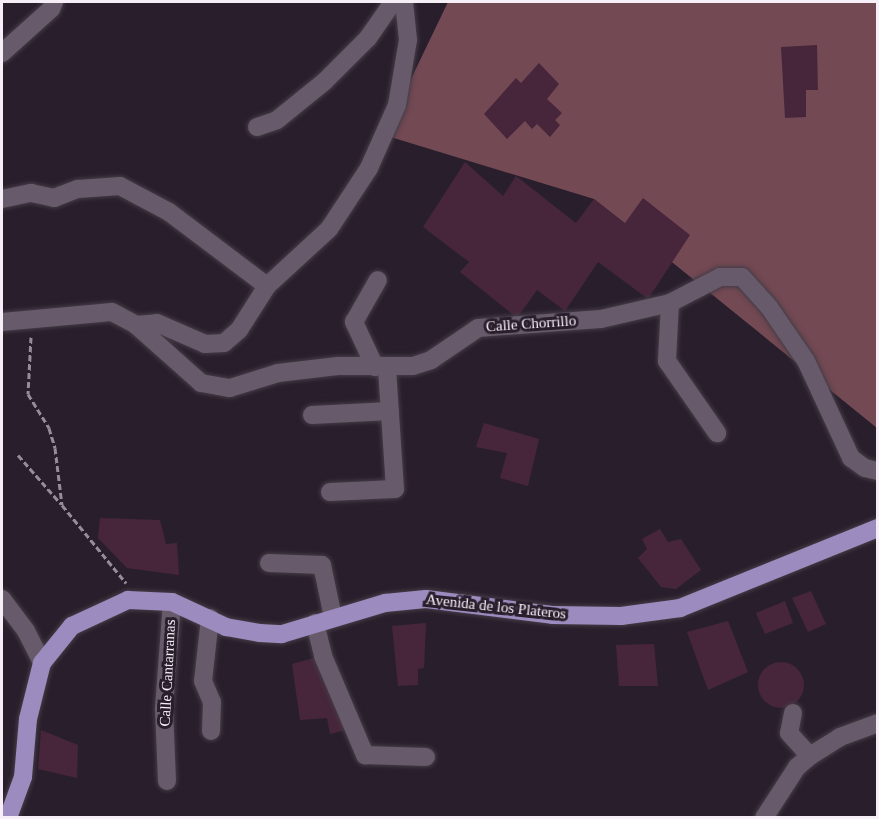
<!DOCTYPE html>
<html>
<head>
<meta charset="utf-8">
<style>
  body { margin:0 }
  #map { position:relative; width:879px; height:819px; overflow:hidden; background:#291f2c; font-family:Georgia,serif }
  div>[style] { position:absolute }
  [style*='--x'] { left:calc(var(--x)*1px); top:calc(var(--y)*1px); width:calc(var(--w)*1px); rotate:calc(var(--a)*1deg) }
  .forest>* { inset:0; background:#734953 }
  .building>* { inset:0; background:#47263b }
  .round { border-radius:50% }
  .path>* { height:3px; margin-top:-1.5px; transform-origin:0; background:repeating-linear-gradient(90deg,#968d98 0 6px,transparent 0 9px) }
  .roads { filter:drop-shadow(0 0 2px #443c46) drop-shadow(0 0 2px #443c46) }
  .minor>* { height:18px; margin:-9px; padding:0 9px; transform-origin:9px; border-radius:9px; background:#675b6b }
  .major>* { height:18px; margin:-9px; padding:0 9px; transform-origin:9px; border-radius:9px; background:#9b8bbe }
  span { translate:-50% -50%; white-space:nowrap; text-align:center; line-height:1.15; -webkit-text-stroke:6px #291f2c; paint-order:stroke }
  .street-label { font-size:15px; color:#f6eff8 }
  .frame { position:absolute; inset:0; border:3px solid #f6eff8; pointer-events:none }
</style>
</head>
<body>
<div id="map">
  <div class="forest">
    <i style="clip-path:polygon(448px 2px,877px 2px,877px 428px,594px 199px,384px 135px)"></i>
  </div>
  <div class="building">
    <i style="clip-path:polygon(817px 45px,818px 90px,806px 90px,806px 117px,785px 118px,781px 47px)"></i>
    <i style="clip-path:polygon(539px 63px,559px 84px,547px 99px,562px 113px,555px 120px,560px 125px,550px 137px,537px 124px,532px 129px,525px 121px,507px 139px,484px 114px,516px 78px,521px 83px)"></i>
    <i style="clip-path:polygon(465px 162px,503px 196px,516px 176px,576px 223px,594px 199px,625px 223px,643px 198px,690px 235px,648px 299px,598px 262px,565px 311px,537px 290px,517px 318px,460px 272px,469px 262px,423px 227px)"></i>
    <i style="clip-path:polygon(484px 423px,539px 439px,528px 486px,500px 478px,507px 453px,476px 447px)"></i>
    <i style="clip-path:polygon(100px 518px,160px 520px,166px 544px,177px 543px,179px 575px,127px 568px,98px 538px)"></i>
    <i style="clip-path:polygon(660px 529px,668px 542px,681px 539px,701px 570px,676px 589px,661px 587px,638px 558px,647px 549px,642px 539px)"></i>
    <i style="clip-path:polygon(811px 591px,826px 624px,808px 632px,792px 598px)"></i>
    <i style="clip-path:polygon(785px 601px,793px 623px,765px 634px,756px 613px)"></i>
    <i style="clip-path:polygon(728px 621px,748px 672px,708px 690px,687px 632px)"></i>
    <i style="clip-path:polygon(426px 623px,424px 668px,418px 669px,418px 685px,398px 686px,392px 626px)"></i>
    <i style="clip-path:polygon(654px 644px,658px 686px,619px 686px,616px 645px)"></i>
    <i style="clip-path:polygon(321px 656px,350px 729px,330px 734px,327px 718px,300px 720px,292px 664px)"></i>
    <i class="round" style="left:758px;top:662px;width:46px;height:46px"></i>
    <i style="clip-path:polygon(41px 730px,78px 745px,77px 778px,38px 769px)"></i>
  </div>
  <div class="path">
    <i style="--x:31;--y:337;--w:57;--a:93"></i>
    <i style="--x:28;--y:394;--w:40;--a:58"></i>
    <i style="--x:49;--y:428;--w:21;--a:73"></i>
    <i style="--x:55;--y:448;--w:57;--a:83"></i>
    <i style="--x:62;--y:505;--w:101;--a:50.6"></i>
    <i style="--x:18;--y:455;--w:65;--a:48.7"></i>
  </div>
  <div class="roads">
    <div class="minor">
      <i style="--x:2;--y:53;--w:66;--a:-41.9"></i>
      <i style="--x:51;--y:9;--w:8;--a:-67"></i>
      <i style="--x:257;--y:127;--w:21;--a:-19"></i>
      <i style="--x:277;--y:120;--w:62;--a:-39.1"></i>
      <i style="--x:325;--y:81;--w:61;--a:-45"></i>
      <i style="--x:368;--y:38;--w:44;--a:-55.2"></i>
      <i style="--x:2;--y:199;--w:30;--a:-12"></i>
      <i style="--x:31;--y:193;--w:24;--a:12"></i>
      <i style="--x:54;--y:198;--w:26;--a:-21"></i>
      <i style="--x:78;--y:189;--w:42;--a:-4.1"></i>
      <i style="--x:120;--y:186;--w:55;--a:28"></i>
      <i style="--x:169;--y:212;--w:123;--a:37.1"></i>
      <i style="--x:670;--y:303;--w:58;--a:93"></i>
      <i style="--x:667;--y:361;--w:88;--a:55.2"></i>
      <i style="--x:2;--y:322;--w:110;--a:-5.2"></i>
      <i style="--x:112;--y:312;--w:27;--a:28"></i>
      <i style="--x:136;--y:325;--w:87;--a:41.7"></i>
      <i style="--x:201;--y:383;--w:29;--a:10"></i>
      <i style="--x:230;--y:388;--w:50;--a:-17.4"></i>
      <i style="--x:278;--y:373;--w:60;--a:-6.7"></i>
      <i style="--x:338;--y:366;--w:75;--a:0"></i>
      <i style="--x:413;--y:366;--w:19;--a:-18"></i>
      <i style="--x:431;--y:360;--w:57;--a:-34.2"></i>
      <i style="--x:478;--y:328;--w:123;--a:-4.2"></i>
      <i style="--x:601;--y:319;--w:71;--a:-13.1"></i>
      <i style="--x:670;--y:303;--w:56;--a:-27.5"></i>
      <i style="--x:720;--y:277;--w:22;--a:0"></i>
      <i style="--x:742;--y:277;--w:40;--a:48"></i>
      <i style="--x:769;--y:307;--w:65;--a:55.6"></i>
      <i style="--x:806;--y:361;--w:107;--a:65.1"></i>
      <i style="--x:851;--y:458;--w:17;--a:36"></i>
      <i style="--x:865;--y:468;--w:13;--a:13"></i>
      <i style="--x:136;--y:325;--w:21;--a:-5"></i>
      <i style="--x:157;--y:323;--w:52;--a:23.6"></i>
      <i style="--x:205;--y:344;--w:19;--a:-3"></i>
      <i style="--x:224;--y:343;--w:20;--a:-41"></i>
      <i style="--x:239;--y:330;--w:52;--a:-57.5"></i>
      <i style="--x:267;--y:286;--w:84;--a:-42.6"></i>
      <i style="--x:329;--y:229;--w:73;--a:-56.7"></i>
      <i style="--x:369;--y:168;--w:69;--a:-66"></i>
      <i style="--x:397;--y:105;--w:66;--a:-80.4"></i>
      <i style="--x:408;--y:40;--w:38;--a:-96"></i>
      <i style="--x:375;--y:367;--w:50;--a:-115"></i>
      <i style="--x:354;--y:322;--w:48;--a:-60.3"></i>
      <i style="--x:312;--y:415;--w:78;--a:-2.9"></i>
      <i style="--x:330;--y:492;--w:65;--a:-2.6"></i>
      <i style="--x:395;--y:489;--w:122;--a:-93.8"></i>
      <i style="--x:269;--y:563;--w:53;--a:2.2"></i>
      <i style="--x:322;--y:565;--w:53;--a:78.1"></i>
      <i style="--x:2;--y:599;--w:40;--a:53"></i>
      <i style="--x:26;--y:631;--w:36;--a:63"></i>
      <i style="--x:210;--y:618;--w:63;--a:96.3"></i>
      <i style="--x:203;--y:681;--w:23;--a:67"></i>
      <i style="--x:212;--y:702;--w:29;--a:92"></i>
      <i style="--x:315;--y:623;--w:34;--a:76"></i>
      <i style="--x:323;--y:656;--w:108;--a:67"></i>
      <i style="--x:365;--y:755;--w:61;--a:1.9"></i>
      <i style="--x:793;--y:713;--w:20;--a:101"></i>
      <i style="--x:789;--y:733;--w:31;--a:48"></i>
      <i style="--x:167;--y:781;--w:73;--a:-92.4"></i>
      <i style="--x:164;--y:708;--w:106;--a:-85.7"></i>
      <i style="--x:764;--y:818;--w:61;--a:-57.1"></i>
      <i style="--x:797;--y:767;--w:17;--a:-40"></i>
      <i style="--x:810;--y:756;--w:36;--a:-32"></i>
      <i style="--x:840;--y:737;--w:40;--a:-20.2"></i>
    </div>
    <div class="major">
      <i style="--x:8;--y:818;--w:44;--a:-69.9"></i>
      <i style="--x:23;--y:777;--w:58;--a:-85.1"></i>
      <i style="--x:28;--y:719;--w:58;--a:-76"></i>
      <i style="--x:42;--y:663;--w:48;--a:-51"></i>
      <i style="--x:72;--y:626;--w:62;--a:-24.9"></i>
      <i style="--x:128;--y:600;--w:44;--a:2.6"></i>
      <i style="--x:172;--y:602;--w:60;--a:24.8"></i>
      <i style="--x:226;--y:627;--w:35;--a:10"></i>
      <i style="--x:260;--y:633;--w:22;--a:3"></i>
      <i style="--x:282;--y:634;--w:108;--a:-16.8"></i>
      <i style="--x:385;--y:603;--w:41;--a:-5.6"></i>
      <i style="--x:426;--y:599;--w:127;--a:7.2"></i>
      <i style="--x:552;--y:615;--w:69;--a:0.8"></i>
      <i style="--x:621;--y:616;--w:60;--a:-7.7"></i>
      <i style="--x:680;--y:608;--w:214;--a:-22"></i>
    </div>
  </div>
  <div class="street-label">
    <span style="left:531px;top:324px;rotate:-4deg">Calle Chorrillo</span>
    <span style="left:496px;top:607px;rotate:6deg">Avenida de los Plateros</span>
    <span style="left:168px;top:673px;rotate:-87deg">Calle Cantarranas</span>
  </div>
  <div class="frame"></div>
</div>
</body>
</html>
